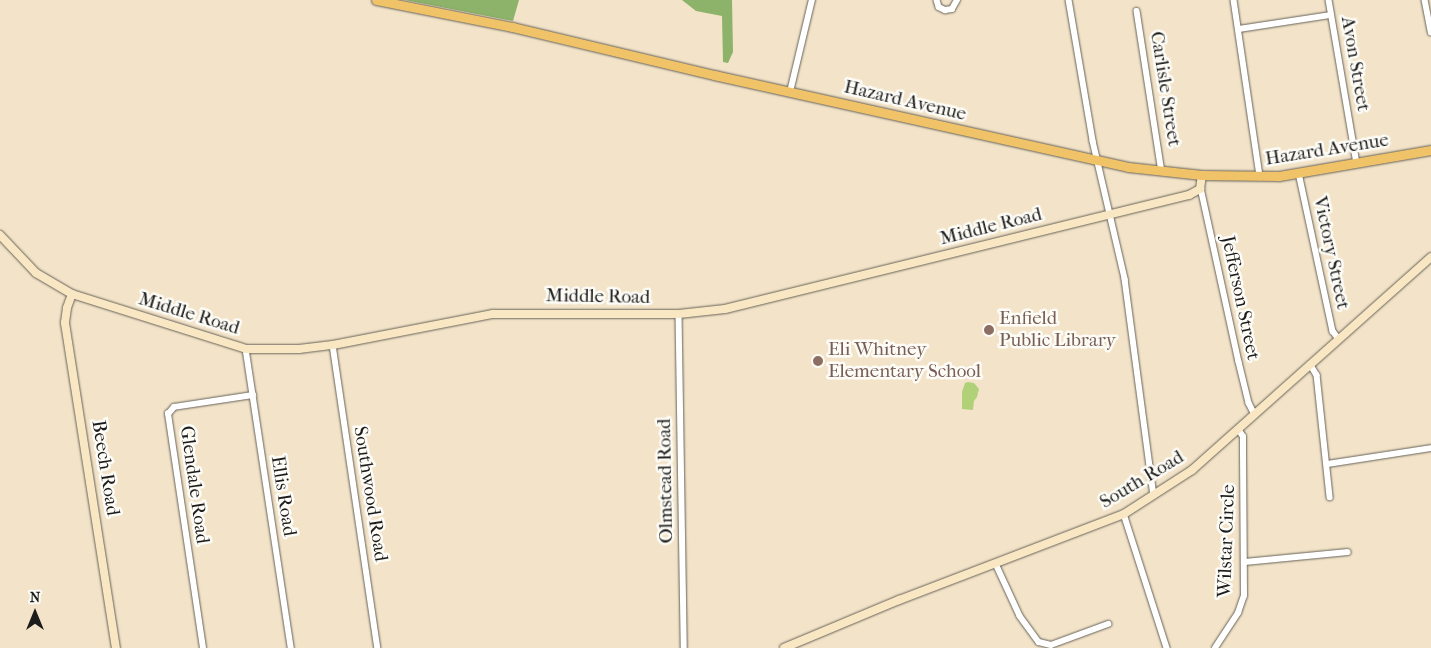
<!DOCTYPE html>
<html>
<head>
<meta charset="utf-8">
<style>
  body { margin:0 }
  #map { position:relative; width:1431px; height:648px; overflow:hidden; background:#f3e4c9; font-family:"IM FELL French Canon",serif }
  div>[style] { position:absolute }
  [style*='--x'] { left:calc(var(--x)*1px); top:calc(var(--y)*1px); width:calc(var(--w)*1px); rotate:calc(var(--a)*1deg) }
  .green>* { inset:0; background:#b1d179 }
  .forest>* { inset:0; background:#8cb369 }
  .roads { filter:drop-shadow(0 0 1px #676259) drop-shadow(0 0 1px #676259) }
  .street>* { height:5.5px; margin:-2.75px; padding:0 2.75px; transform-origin:2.75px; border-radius:2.75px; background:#fff }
  .secondary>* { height:8px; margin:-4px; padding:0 4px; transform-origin:4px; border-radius:4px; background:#f9e7c3 }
  .primary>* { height:9px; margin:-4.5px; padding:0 4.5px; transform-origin:4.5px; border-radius:4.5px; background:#f1c369 }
  .dots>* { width:14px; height:14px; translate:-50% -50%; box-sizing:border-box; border:2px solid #fdfcf7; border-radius:50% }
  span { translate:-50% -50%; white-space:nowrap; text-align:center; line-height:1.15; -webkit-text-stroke:5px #fdfcf7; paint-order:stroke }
  .street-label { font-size:19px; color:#1c1c1c }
  .education-label { font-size:19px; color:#785e54 }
  .left { translate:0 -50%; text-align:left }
  .north { position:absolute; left:10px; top:588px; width:50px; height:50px; -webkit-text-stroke:4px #fdfcf7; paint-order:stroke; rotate:0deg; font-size:14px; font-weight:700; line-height:20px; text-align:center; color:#1c1c1c }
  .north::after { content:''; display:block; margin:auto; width:18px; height:22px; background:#1c1c1c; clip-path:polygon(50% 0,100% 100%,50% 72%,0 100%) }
</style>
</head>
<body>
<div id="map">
  <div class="green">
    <i style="clip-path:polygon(968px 382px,974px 383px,979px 389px,977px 397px,974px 401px,973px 410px,962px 409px,962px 392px,965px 383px)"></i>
  </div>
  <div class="forest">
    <i style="clip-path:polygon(405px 0,519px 0,513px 21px)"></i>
    <i style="clip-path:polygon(682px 0,732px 0,733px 52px,728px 63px,723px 62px,722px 16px,696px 11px)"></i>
  </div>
  <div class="roads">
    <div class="street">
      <i style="--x:937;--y:0;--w:7;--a:74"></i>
      <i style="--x:939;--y:7;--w:7;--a:27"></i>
      <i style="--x:945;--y:10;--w:7;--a:-8"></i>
      <i style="--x:952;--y:9;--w:10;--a:-61"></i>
      <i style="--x:1069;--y:0;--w:143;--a:80.3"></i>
      <i style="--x:1093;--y:141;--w:142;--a:76.9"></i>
      <i style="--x:1125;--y:279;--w:218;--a:82.4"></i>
      <i style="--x:1234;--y:0;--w:179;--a:81.6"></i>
      <i style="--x:1329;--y:0;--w:165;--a:80.3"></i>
      <i style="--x:1425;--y:0;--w:33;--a:79"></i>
      <i style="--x:1137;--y:11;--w:163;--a:81.2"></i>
      <i style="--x:1239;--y:29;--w:93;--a:-8.7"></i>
      <i style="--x:790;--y:92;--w:95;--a:-76.6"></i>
      <i style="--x:1299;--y:173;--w:162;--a:77.9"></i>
      <i style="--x:1333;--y:331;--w:9;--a:54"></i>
      <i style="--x:1201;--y:188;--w:178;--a:77.7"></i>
      <i style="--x:1239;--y:362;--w:42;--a:76.3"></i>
      <i style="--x:1249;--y:403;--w:11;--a:63"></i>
      <i style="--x:679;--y:314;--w:334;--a:89.1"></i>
      <i style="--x:333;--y:345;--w:306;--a:81.6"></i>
      <i style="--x:246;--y:349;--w:302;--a:81.4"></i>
      <i style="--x:1310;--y:364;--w:13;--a:58"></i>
      <i style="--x:1317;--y:375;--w:123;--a:83.9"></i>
      <i style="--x:1327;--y:464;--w:105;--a:-8.7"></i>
      <i style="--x:1124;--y:514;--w:141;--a:72.2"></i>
      <i style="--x:1245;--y:562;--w:103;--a:-5.5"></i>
      <i style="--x:996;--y:564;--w:57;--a:65.2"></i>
      <i style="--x:1020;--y:616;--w:32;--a:54"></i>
      <i style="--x:1039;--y:642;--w:12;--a:14"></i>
      <i style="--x:1051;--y:645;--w:61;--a:-20.2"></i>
      <i style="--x:203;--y:648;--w:237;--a:-98.5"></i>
      <i style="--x:168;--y:414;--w:9;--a:-49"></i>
      <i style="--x:174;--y:407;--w:80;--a:-8.6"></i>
      <i style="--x:1215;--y:648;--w:42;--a:-56.7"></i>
      <i style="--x:1238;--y:613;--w:18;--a:-71"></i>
      <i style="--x:1244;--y:596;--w:143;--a:-90.4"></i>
      <i style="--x:1243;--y:453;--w:16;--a:-90"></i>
      <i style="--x:1243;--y:437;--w:9;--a:-122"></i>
    </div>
    <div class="secondary">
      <i style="--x:0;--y:235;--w:52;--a:46.5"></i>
      <i style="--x:36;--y:273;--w:42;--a:30.3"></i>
      <i style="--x:72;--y:294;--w:182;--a:17.5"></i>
      <i style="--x:246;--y:349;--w:53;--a:0"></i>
      <i style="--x:299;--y:349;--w:34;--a:-7"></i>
      <i style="--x:333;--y:345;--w:163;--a:-11"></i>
      <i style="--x:493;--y:314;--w:186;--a:0"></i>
      <i style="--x:679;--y:314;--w:46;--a:-6.2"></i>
      <i style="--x:725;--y:309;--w:478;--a:-13.8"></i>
      <i style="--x:1189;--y:195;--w:13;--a:-29"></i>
      <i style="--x:1200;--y:189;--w:14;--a:-82"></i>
      <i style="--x:72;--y:294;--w:15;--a:110"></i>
      <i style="--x:67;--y:308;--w:15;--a:98"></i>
      <i style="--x:65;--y:323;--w:329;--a:81.1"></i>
      <i style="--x:784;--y:648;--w:125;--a:-22.7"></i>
      <i style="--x:899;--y:600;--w:241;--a:-20.9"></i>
      <i style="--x:1124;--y:514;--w:81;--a:-32.9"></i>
      <i style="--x:1192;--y:470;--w:320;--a:-41.7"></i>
    </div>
    <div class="primary">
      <i style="--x:376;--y:0;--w:139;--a:11.2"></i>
      <i style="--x:512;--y:27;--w:208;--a:13.4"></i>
      <i style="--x:714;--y:75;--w:424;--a:12.5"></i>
      <i style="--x:1128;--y:167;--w:74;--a:6.2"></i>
      <i style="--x:1202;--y:175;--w:77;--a:0.7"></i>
      <i style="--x:1279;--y:176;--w:154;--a:-9.7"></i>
    </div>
  </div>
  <div class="dots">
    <i style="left:989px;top:330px;background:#8d6e63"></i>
    <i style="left:818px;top:361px;background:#8d6e63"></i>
  </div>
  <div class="street-label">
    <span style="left:1355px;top:64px;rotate:80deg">Avon Street</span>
    <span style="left:1165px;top:89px;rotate:81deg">Carlisle Street</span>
    <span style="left:905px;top:101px;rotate:13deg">Hazard Avenue</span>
    <span style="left:1327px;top:150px;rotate:-9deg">Hazard Avenue</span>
    <span style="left:991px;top:227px;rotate:-14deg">Middle Road</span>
    <span style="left:1331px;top:253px;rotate:78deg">Victory Street</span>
    <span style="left:598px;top:297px;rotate:1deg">Middle Road</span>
    <span style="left:1240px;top:298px;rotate:78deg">Jefferson Street</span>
    <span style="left:189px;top:314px;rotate:17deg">Middle Road</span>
    <span style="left:105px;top:468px;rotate:81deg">Beech Road</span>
    <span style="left:1142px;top:480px;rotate:-31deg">South Road</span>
    <span style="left:666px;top:481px;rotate:-91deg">Olmstead Road</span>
    <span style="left:194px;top:485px;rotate:82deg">Glendale Road</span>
    <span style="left:370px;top:494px;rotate:81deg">Southwood Road</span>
    <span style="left:283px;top:496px;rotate:81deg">Ellis Road</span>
    <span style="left:1227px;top:541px;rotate:-88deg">Wilstar Circle</span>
  </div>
  <div class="education-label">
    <span class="left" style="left:999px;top:330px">Enfield<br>Public Library</span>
    <span class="left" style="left:828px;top:361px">Eli Whitney<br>Elementary School</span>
  </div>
  <div class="north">N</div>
</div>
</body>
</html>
